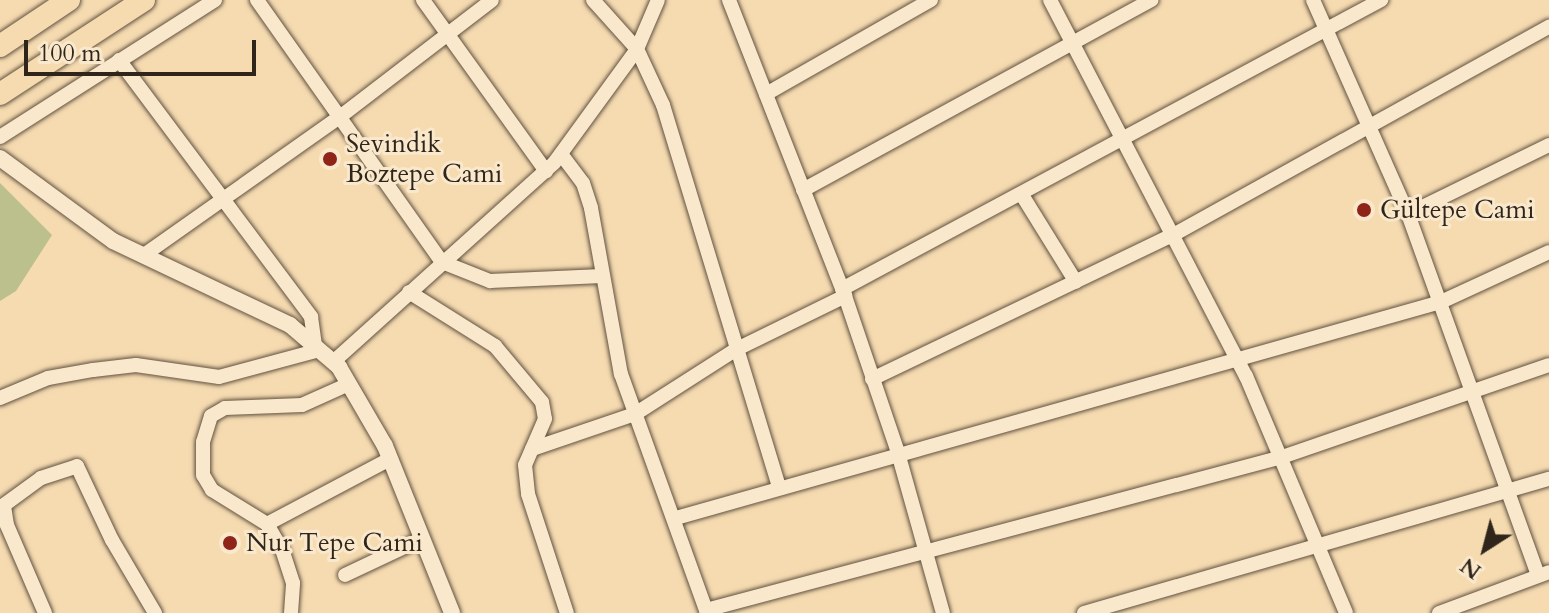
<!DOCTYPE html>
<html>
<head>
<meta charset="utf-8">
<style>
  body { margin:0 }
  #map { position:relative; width:1549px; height:613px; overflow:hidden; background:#f6dbb1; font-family:Cardo,serif }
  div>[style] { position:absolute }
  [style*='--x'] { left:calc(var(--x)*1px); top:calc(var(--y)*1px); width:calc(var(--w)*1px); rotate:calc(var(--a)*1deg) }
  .green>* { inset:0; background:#bbc08c }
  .roads { filter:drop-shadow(0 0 2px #615240) drop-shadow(0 0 2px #615240) }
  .minor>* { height:14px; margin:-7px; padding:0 7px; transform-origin:7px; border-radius:7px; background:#f9e8cc }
  .tertiary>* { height:16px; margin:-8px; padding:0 8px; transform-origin:8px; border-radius:8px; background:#f9e8cc }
  .primary>* { height:22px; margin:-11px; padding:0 11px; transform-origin:11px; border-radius:11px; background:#f6dbb1 }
  .dots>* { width:22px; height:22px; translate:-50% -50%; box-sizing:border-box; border:4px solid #f9e8cc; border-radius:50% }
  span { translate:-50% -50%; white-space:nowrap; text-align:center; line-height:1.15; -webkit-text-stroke:6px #f9e8cc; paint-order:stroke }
  .poi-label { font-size:26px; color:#2f251a }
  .left { translate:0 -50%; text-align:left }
  .north { position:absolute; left:1445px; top:509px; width:80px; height:80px; -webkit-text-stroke:6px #f9e8cc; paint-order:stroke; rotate:216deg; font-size:22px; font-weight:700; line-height:32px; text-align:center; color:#2f251a }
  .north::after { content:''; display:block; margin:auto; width:28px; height:36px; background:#2f251a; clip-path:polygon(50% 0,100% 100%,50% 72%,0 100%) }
  .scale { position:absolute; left:24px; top:40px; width:232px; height:36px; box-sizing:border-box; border:4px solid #2f251a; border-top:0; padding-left:10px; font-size:24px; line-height:28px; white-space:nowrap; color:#2f251a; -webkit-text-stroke:6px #f9e8cc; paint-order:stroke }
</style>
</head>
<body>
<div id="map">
  <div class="green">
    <i style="clip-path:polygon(0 183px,52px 235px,16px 291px,0 301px)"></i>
  </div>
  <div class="roads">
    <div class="minor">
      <i style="--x:257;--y:0;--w:321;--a:54.8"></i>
      <i style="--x:442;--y:262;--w:52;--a:21.6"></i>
      <i style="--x:490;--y:281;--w:112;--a:-2.6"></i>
      <i style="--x:423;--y:0;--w:211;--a:54.3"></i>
      <i style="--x:593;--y:0;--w:66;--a:48.1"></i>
      <i style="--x:637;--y:49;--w:62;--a:65.1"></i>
      <i style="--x:663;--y:105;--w:398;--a:73.1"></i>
      <i style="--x:729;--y:0;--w:318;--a:68.6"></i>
      <i style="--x:845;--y:296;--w:166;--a:71.3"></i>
      <i style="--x:898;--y:453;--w:166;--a:74.3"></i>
      <i style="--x:1050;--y:0;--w:424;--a:62.5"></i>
      <i style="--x:1246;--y:376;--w:257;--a:67.1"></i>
      <i style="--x:1313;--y:0;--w:234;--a:66.1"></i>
      <i style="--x:1408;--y:214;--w:384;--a:70.2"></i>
      <i style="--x:119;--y:60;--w:321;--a:53.2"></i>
      <i style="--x:311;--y:317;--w:29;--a:82"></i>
      <i style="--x:766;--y:94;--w:190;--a:-29.7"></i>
      <i style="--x:0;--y:137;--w:255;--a:-32.5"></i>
      <i style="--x:561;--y:154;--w:36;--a:53"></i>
      <i style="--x:583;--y:183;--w:26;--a:72"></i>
      <i style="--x:591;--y:208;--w:169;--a:79.8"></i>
      <i style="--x:621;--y:374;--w:254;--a:70.2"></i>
      <i style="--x:803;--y:190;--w:397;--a:-28.6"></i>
      <i style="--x:1022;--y:195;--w:102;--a:58.2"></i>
      <i style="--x:1408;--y:214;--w:157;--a:-26.1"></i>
      <i style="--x:144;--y:255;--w:241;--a:-35.2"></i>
      <i style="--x:341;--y:116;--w:190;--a:-37.5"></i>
      <i style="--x:842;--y:289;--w:612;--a:-28.2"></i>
      <i style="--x:409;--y:292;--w:102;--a:32.1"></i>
      <i style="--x:495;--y:346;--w:73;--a:50"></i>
      <i style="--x:542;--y:402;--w:17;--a:80"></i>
      <i style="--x:545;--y:419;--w:50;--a:113.5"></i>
      <i style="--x:525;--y:465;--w:29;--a:84"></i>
      <i style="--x:528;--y:494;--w:125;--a:71.9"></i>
      <i style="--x:333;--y:362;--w:297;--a:-42"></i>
      <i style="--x:554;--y:163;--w:141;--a:-53.9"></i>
      <i style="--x:637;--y:49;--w:53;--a:-66.8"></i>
      <i style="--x:872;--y:379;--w:334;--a:-25.6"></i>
      <i style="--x:1173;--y:235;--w:430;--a:-29"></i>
      <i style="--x:0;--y:398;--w:52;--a:-22.6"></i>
      <i style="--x:48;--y:378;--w:46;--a:-10.1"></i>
      <i style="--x:93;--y:370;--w:43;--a:-6.6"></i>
      <i style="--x:136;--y:365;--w:84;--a:8.2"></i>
      <i style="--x:219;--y:377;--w:104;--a:-15.1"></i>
      <i style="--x:532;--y:449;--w:109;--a:-18.8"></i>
      <i style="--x:635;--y:414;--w:119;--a:-32.6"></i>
      <i style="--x:735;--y:350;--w:123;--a:-26.1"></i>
      <i style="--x:676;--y:518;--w:795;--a:-15.77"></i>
      <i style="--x:1441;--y:302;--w:119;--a:-24.8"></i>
      <i style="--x:267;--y:524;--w:139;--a:-27.9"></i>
      <i style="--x:345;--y:575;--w:84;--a:-25.3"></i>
      <i style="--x:706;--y:610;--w:596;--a:-14.88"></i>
      <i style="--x:1282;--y:457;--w:282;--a:-19"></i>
      <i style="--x:45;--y:613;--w:96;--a:-113.4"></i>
      <i style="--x:7;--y:525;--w:20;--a:-99"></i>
      <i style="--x:4;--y:505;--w:46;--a:-36.1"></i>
      <i style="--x:41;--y:478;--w:38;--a:-18"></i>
      <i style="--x:77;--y:466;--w:82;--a:64.7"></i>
      <i style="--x:112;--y:540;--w:85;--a:59.5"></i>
      <i style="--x:291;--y:613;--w:30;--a:-86"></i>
      <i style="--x:293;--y:583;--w:35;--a:-108"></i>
      <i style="--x:282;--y:550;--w:30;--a:-120"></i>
      <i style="--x:267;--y:524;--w:65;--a:-148.3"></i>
      <i style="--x:212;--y:490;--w:17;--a:-121"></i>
      <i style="--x:203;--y:475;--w:33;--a:-90"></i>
      <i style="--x:203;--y:442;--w:27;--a:-73"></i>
      <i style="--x:211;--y:416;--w:16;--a:-30"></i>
      <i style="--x:225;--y:408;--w:77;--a:-2.2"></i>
      <i style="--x:302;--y:405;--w:51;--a:-24.1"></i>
      <i style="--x:1084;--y:613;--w:484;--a:-16.1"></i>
      <i style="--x:1439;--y:613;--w:117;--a:-20.4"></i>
    </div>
    <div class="tertiary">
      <i style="--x:0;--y:158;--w:140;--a:36.3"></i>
      <i style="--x:113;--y:241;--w:196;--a:25.4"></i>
      <i style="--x:290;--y:325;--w:65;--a:40.6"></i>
      <i style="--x:339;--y:367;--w:91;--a:59.8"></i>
      <i style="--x:385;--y:446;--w:180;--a:68.1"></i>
    </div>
    <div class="primary">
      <i style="--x:0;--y:46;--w:83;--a:-33.7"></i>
      <i style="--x:0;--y:94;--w:172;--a:-33.1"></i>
    </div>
  </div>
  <div class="dots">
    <i style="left:330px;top:159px;background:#8f2418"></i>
    <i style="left:1364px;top:210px;background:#8f2418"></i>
    <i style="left:230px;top:543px;background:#8f2418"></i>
  </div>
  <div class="poi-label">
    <span class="left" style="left:346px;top:159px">Sevindik<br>Boztepe Cami</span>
    <span class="left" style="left:1380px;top:210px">Gültepe Cami</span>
    <span class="left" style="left:246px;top:543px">Nur Tepe Cami</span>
  </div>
  <div class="north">N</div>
  <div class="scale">100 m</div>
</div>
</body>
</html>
